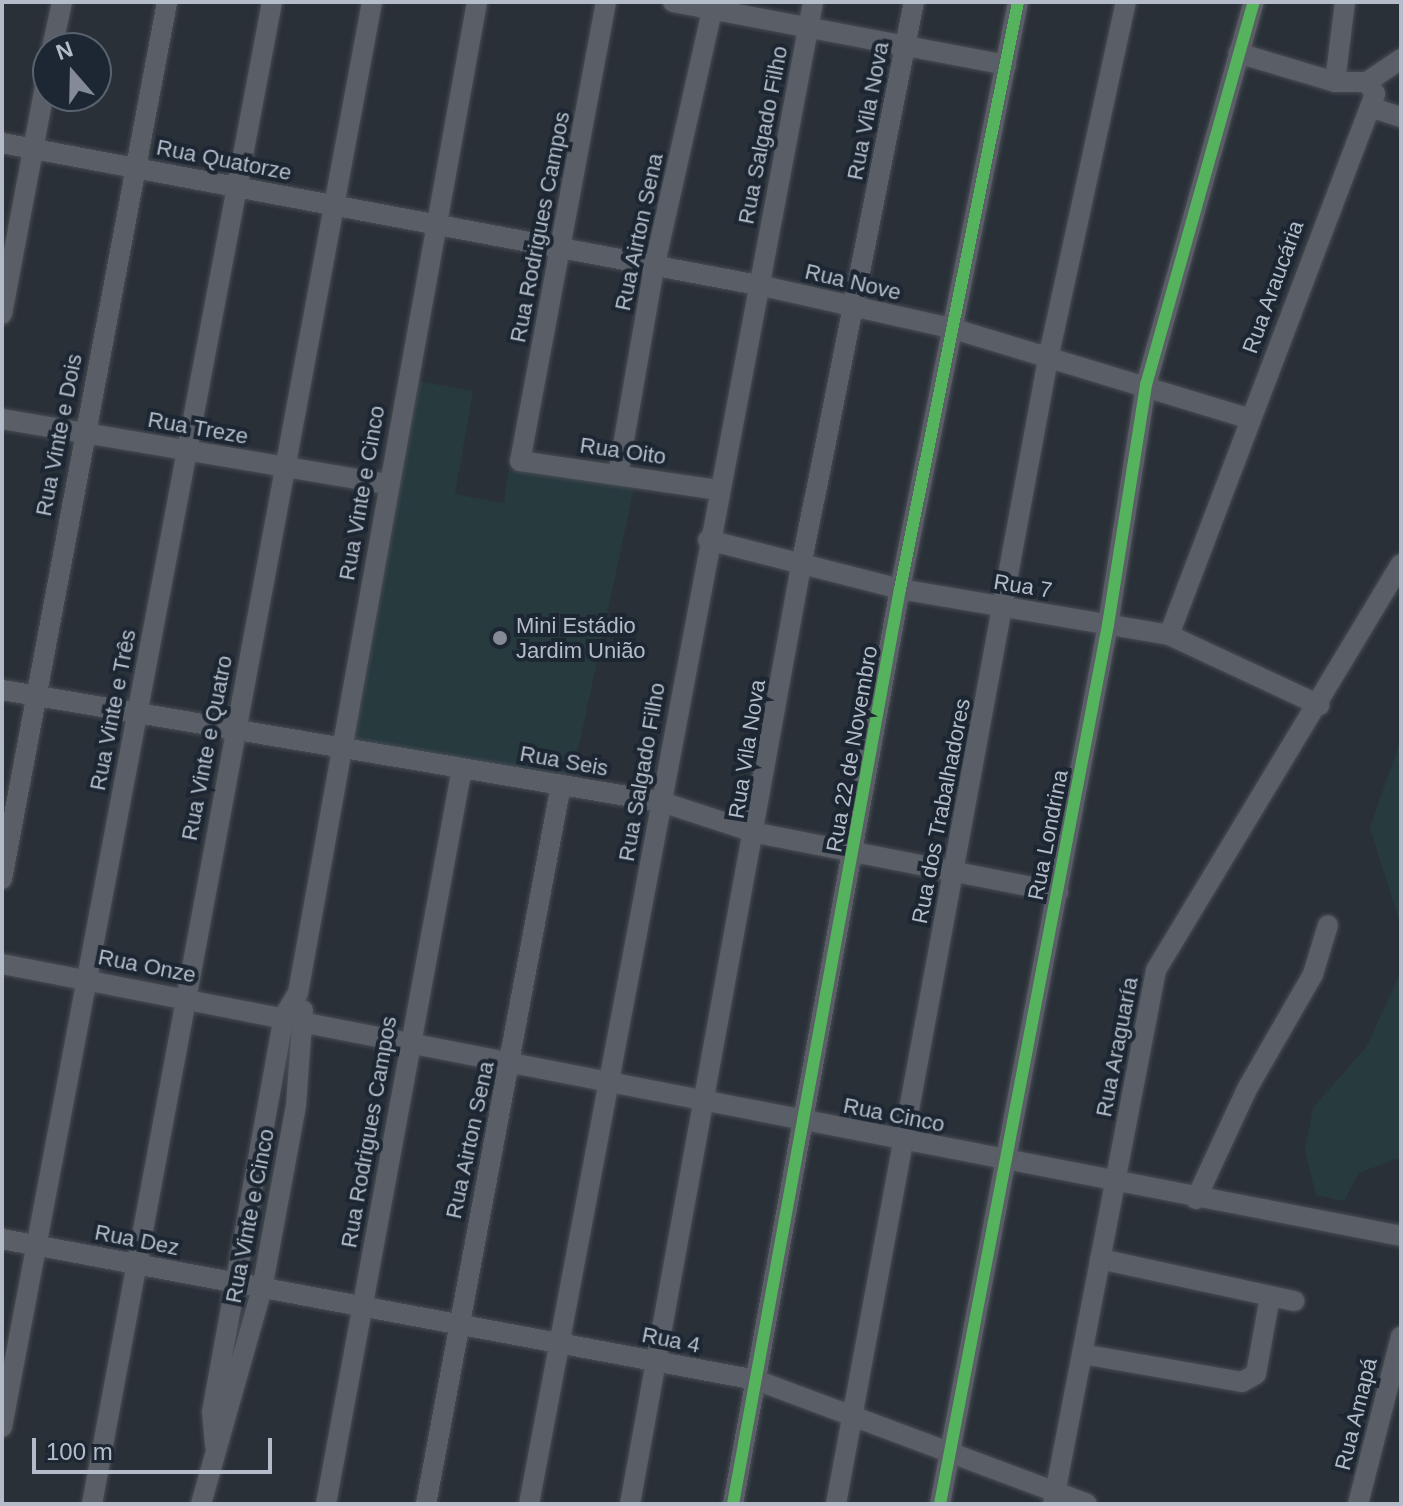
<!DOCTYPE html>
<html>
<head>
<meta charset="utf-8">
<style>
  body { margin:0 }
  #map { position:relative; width:1403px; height:1506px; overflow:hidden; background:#2a3038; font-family:Arial,sans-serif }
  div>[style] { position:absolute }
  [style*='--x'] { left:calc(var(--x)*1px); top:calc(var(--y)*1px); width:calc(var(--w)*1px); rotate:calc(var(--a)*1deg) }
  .green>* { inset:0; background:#273a3e }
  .roads { filter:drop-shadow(0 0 2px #484c53) drop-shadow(0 0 2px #484c53) }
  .minor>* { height:20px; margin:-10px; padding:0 10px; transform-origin:10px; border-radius:10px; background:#5a5e66 }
  .cycleway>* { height:12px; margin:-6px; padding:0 6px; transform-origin:6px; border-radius:6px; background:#56b35d }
  .dots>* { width:22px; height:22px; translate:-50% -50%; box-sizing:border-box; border:4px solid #1d2633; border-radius:50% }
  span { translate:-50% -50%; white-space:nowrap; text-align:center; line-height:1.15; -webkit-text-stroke:8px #1d2633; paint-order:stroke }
  .street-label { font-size:22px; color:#b4bcc9 }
  .poi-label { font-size:22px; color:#b4bcc9 }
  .left { translate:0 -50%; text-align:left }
  .frame { position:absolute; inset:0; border:4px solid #b4bcc9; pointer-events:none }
  .north { position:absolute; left:32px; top:32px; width:80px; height:80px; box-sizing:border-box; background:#1d2633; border:2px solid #59626f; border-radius:50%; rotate:340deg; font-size:22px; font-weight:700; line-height:32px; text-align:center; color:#b4bcc9 }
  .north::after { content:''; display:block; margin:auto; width:28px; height:36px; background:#848b96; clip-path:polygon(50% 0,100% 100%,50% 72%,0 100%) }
  .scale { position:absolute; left:32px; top:1438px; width:240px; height:36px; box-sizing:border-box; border:4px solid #b4bcc9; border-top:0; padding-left:10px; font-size:24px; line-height:28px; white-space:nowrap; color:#b4bcc9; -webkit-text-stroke:6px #1d2633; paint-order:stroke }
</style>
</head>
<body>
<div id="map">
  <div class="green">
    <i style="clip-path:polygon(418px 381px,473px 391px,455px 494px,504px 503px,509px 467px,634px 488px,571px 783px,351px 741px)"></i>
    <i style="clip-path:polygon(1401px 738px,1401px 927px,1370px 828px)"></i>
    <i style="clip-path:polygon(1401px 971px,1401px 1157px,1359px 1173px,1344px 1201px,1316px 1195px,1305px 1151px,1313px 1108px,1367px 1046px)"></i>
  </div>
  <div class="roads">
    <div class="minor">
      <i style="--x:606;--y:2;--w:467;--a:100.6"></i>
      <i style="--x:520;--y:461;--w:200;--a:8.3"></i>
      <i style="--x:673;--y:2;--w:339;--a:10.7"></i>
      <i style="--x:52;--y:48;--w:47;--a:-77.7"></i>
      <i style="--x:1335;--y:82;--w:81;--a:-82.9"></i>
      <i style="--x:1367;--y:82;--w:41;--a:-34.1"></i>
      <i style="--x:1370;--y:107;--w:33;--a:18"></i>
      <i style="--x:2;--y:143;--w:769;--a:10.64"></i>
      <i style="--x:758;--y:285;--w:198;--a:12.6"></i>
      <i style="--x:951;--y:328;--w:313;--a:16.9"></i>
      <i style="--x:2;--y:314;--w:248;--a:-79.3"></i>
      <i style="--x:2;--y:419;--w:390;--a:9.6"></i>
      <i style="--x:618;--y:474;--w:209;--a:-80.1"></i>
      <i style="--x:654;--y:268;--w:273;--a:-77.3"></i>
      <i style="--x:708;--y:540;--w:198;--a:14.3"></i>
      <i style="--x:900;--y:589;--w:273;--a:9.7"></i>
      <i style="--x:1169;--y:635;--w:166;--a:25"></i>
      <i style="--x:1169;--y:635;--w:579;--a:-69.15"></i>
      <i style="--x:1375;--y:94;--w:14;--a:-124"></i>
      <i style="--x:1367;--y:82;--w:32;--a:180"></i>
      <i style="--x:1335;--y:82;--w:101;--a:-163.4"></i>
      <i style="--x:2;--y:690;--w:669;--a:9.63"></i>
      <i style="--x:662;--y:802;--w:100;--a:18.1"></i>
      <i style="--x:757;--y:833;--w:307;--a:11.1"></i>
      <i style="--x:2;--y:879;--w:892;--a:-79.34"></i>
      <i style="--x:2;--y:964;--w:1425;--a:11"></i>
      <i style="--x:1196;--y:1199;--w:121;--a:-65.1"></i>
      <i style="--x:1247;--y:1089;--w:133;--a:-60.1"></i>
      <i style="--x:1313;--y:974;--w:51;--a:-73"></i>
      <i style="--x:2;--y:1239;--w:767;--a:10.59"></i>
      <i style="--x:756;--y:1380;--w:353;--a:20.5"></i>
      <i style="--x:1100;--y:1259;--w:199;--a:12.2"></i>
      <i style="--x:1082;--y:1354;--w:162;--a:9.9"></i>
      <i style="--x:1242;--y:1382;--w:16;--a:-30"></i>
      <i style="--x:1256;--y:1374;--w:79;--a:-79.8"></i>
      <i style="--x:2;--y:1427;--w:1450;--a:-79.27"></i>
      <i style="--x:215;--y:1445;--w:33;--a:-95"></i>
      <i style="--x:212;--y:1412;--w:402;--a:-79.7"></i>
      <i style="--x:284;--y:1016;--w:27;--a:-59"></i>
      <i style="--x:298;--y:993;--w:1007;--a:-79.76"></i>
      <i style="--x:92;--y:1504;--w:1528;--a:-79.44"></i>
      <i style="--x:201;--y:1504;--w:223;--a:-74.2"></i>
      <i style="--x:262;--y:1289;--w:187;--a:-79.5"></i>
      <i style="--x:296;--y:1105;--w:95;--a:-85.8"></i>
      <i style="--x:326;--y:1504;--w:748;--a:-79.53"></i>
      <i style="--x:426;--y:1504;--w:732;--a:-79.37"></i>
      <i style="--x:529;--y:1504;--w:1529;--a:-79.29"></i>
      <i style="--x:630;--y:1504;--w:953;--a:-79.67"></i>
      <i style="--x:801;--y:566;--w:575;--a:-78.67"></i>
      <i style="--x:733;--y:1504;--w:930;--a:-79.66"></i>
      <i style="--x:900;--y:589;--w:599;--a:-78.63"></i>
      <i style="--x:836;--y:1504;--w:1164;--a:-79.51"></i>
      <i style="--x:1048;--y:359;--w:365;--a:-77.7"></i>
      <i style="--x:940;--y:1504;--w:895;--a:-79.18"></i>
      <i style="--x:1108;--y:625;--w:243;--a:-81"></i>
      <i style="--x:1146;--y:385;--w:398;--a:-74.3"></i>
      <i style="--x:1053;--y:1504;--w:544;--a:-79.08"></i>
      <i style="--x:1156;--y:970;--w:474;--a:-58.9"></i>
      <i style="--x:1358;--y:1504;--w:173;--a:-75.6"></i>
    </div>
  </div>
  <div class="cycleway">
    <i style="--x:733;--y:1504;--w:930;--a:-79.66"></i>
    <i style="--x:900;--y:589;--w:599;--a:-78.63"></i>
    <i style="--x:940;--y:1504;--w:895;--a:-79.18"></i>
    <i style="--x:1108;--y:625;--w:243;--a:-81"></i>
    <i style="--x:1146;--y:385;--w:398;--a:-74.3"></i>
  </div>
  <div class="dots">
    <i style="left:500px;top:638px;background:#848b96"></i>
  </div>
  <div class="street-label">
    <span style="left:868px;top:111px;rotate:-79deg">Rua Vila Nova</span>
    <span style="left:763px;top:135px;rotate:-79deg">Rua Salgado Filho</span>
    <span style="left:224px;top:160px;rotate:11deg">Rua Quatorze</span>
    <span style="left:540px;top:227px;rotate:-79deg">Rua Rodrigues Campos</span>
    <span style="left:639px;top:232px;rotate:-78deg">Rua Airton Sena</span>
    <span style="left:853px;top:282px;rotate:13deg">Rua Nove</span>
    <span style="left:1273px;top:287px;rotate:-70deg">Rua Araucária</span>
    <span style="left:198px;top:428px;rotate:10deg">Rua Treze</span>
    <span style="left:59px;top:435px;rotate:-79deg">Rua Vinte e Dois</span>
    <span style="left:623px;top:451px;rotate:8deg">Rua Oito</span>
    <span style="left:362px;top:493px;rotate:-80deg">Rua Vinte e Cinco</span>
    <span style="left:1023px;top:586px;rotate:9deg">Rua 7</span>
    <span style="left:113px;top:710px;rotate:-79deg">Rua Vinte e Três</span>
    <span style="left:207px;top:748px;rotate:-79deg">Rua Vinte e Quatro</span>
    <span style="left:747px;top:749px;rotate:-81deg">Rua Vila Nova</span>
    <span style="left:852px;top:749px;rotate:-80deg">Rua 22 de Novembro</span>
    <span style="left:564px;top:761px;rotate:10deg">Rua Seis</span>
    <span style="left:642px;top:772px;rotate:-80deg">Rua Salgado Filho</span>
    <span style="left:941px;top:811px;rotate:-79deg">Rua dos Trabalhadores</span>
    <span style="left:1048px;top:835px;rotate:-79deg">Rua Londrina</span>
    <span style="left:147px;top:966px;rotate:11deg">Rua Onze</span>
    <span style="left:1117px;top:1047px;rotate:-79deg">Rua Araguaría</span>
    <span style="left:894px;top:1115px;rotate:11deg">Rua Cinco</span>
    <span style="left:369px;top:1132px;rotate:-80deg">Rua Rodrigues Campos</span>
    <span style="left:470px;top:1140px;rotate:-78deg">Rua Airton Sena</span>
    <span style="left:250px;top:1216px;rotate:-79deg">Rua Vinte e Cinco</span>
    <span style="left:137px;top:1240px;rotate:11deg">Rua Dez</span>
    <span style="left:671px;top:1340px;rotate:11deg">Rua 4</span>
    <span style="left:1356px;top:1414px;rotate:-76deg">Rua Amapá</span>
  </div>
  <div class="poi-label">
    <span class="left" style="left:516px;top:638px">Mini Estádio<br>Jardim União</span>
  </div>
  <div class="frame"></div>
  <div class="north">N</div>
  <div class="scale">100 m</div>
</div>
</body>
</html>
